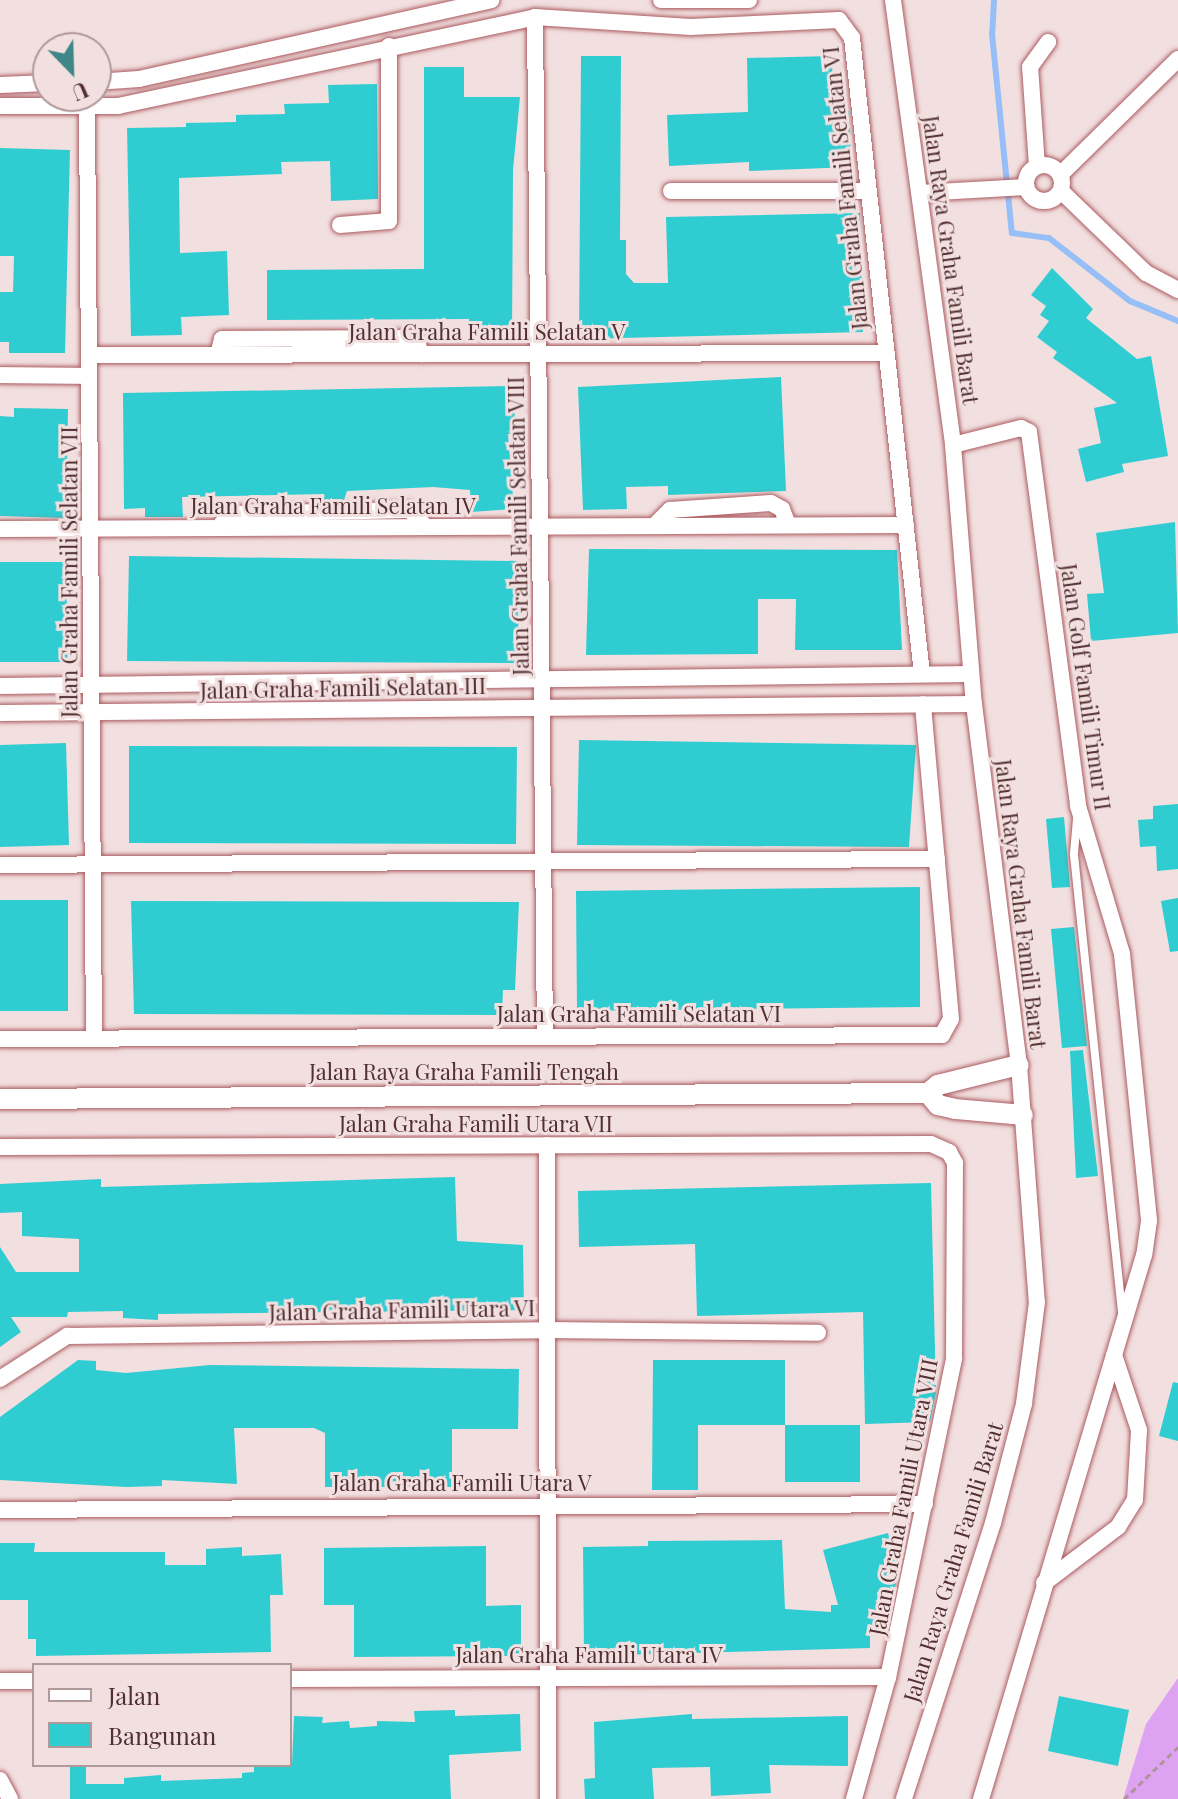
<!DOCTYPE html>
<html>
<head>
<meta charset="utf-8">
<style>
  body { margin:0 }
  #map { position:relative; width:1178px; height:1799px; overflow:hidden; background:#f2dfdf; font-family:"Playfair Display",serif }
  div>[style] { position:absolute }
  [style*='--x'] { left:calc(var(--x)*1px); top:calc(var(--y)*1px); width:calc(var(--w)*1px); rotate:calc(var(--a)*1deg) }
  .green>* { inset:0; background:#dea2f3 }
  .stream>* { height:6px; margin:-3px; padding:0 3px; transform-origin:3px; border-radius:3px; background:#96bff8 }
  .building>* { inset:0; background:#2fcdd1 }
  .path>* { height:3px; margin-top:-1.5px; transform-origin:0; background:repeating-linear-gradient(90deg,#ae9495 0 6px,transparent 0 10px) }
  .roads { filter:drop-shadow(0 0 2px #ab5b60) drop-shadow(0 0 2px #ab5b60) }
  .service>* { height:8px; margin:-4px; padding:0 4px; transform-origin:4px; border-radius:4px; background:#fff }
  .minor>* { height:16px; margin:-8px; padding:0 8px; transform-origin:8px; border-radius:8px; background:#fff }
  .minor>.ring { margin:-8px; padding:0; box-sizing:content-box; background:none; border:16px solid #fff; border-radius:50% }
  .tertiary>* { height:20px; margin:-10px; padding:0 10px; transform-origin:10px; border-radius:10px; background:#fff }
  span { translate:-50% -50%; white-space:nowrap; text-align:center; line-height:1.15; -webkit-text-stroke:6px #f2dfdf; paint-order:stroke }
  .street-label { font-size:22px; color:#522f31 }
  .legend { position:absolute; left:32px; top:1663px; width:260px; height:104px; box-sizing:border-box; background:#f2dfdf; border:2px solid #b29999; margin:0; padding:10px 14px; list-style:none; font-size:24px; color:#522f31 }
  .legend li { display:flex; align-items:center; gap:16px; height:40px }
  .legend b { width:40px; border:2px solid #b29999 }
  .north { position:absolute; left:32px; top:32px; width:80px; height:80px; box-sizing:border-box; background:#f2dfdf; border:2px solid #b29999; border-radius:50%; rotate:157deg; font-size:22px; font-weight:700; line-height:32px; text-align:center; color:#522f31 }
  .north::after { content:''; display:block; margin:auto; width:28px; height:36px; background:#3e8688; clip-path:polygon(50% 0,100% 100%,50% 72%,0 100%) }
</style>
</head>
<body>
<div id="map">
  <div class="green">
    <i style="clip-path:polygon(1178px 1678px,1178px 1799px,1123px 1799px,1146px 1724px)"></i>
  </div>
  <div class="stream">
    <i style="--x:994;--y:0;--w:34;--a:93"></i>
    <i style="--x:992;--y:34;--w:200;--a:84.3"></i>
    <i style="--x:1012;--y:233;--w:37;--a:8"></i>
    <i style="--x:1049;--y:238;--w:103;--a:37.9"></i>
    <i style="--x:1130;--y:301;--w:52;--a:22.6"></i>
  </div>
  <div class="building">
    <i style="clip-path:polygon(581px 56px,621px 56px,620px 240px,626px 240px,626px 274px,634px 283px,668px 283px,666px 217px,860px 213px,863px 332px,579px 339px)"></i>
    <i style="clip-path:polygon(832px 56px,833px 112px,849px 111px,852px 167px,749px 171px,749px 162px,669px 166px,667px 115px,748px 112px,747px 58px)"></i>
    <i style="clip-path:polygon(424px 67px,464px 67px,464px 97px,520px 97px,513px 170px,512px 340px,468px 338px,469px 319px,267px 320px,267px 270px,424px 269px)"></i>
    <i style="clip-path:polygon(377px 84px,378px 199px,331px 201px,330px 161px,281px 162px,282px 174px,179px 178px,180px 253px,227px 251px,229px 315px,181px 317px,182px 335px,131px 336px,127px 128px,186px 127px,186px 123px,236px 122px,236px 115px,285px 114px,284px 104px,329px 103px,328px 85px)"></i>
    <i style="clip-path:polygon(0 148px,70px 150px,65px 353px,9px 353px,9px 342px,0 342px,0 292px,13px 292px,14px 256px,0 256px)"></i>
    <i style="clip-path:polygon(1052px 268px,1093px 309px,1086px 318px,1137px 359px,1151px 356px,1168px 456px,1122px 464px,1124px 472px,1086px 482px,1078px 449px,1101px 443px,1094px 408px,1117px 403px,1053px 358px,1057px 352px,1037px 337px,1049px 321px,1040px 315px,1046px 306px,1031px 295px)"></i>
    <i style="clip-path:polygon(781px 377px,786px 491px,668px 495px,668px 486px,626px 487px,627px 509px,583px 510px,578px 387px)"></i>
    <i style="clip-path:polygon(514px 386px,515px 434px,508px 434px,514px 509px,471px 512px,470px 490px,433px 487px,347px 491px,344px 500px,324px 501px,324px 494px,182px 497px,183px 517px,145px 517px,145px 508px,124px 509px,123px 393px)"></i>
    <i style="clip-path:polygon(14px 408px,68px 409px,66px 518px,0 516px,0 416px,14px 417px)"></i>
    <i style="clip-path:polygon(1175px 522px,1178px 633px,1091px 641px,1087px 594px,1104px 593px,1096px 533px)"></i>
    <i style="clip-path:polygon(589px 549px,897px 550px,902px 650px,795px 650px,796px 599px,758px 599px,758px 654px,586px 655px)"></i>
    <i style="clip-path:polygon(129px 556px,519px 561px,518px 663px,127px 661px)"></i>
    <i style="clip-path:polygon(0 562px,66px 562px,68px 662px,0 662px)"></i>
    <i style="clip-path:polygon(579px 740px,916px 745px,909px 847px,577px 845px)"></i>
    <i style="clip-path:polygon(66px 743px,69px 845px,0 847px,0 745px)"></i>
    <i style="clip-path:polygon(129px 746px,517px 747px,516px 844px,129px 843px)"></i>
    <i style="clip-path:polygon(1178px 804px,1178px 869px,1157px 871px,1156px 846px,1140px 847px,1138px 820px,1153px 819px,1153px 806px)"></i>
    <i style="clip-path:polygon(1064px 817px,1070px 887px,1052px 888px,1046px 819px)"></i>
    <i style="clip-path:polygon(920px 887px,920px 1007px,577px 1011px,576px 891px)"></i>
    <i style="clip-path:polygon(1178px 898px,1178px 951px,1170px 952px,1161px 901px)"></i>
    <i style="clip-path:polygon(0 900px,68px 900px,68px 1011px,0 1011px)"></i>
    <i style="clip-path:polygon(131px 901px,519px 902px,515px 990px,503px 990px,502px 1015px,134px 1014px)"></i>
    <i style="clip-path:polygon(1074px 927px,1087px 1046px,1062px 1048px,1051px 929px)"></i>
    <i style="clip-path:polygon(1083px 1050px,1098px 1176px,1076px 1178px,1070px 1051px)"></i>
    <i style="clip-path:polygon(455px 1177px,457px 1241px,523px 1245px,524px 1310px,158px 1314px,158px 1320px,123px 1318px,123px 1311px,68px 1312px,67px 1317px,11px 1317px,21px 1332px,0 1347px,0 1247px,16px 1272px,79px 1272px,79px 1239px,22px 1236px,22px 1212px,0 1213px,0 1184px,101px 1179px,101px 1187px)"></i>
    <i style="clip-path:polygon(931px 1183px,936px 1392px,930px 1422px,865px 1424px,863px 1312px,697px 1316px,695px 1244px,579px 1247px,578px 1191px)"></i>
    <i style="clip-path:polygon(78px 1360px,96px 1361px,96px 1370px,126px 1373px,210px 1365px,519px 1369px,518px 1429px,452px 1429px,452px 1487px,325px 1487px,325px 1433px,314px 1428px,234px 1428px,237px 1484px,162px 1480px,162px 1486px,126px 1487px,0 1480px,0 1417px)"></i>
    <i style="clip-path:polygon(653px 1360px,785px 1360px,785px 1425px,698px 1425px,698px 1490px,652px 1490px)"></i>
    <i style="clip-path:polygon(1173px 1382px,1178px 1383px,1178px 1441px,1159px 1436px)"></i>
    <i style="clip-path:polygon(785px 1425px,860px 1425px,860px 1482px,785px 1482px)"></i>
    <i style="clip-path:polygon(888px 1533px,898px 1573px,895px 1588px,878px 1593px,878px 1629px,870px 1629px,870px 1648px,584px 1656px,583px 1547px,648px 1546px,648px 1541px,782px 1540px,785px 1609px,831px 1612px,831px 1605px,838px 1605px,823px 1550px)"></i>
    <i style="clip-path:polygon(0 1543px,35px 1543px,34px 1552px,165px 1552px,165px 1565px,206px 1565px,206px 1549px,242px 1547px,242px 1556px,281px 1554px,283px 1595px,270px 1595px,271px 1652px,36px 1656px,36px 1639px,28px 1639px,28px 1600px,0 1600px)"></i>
    <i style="clip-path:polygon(486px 1546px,486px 1606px,521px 1605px,521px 1656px,354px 1657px,354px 1605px,324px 1605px,324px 1548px)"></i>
    <i style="clip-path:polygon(1059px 1696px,1129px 1710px,1118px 1766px,1048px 1751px)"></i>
    <i style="clip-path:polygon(455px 1710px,455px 1716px,520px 1714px,521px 1751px,449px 1755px,451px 1799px,70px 1799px,70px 1765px,86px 1765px,86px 1784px,124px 1784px,124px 1778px,161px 1775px,161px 1781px,242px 1778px,242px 1773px,254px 1772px,254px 1765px,292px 1765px,294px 1716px,323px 1717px,322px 1723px,349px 1721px,350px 1728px,377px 1726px,377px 1721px,415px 1722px,414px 1711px)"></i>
    <i style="clip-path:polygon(692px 1714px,692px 1719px,848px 1716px,848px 1766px,769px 1765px,771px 1793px,711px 1796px,710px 1767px,652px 1768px,654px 1799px,585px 1799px,584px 1779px,595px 1778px,594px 1722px)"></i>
  </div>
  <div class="path">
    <i style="--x:1124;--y:1799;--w:75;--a:-43.9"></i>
  </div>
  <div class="roads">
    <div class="service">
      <i style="--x:1077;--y:819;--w:36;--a:95"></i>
      <i style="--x:1074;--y:855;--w:462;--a:84"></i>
    </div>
    <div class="minor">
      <i style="--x:661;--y:0;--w:88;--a:0"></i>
      <i style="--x:893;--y:0;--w:449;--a:82.3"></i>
      <i style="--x:953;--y:445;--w:260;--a:85.4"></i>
      <i style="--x:974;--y:704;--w:364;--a:82.9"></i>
      <i style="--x:1019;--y:1065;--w:238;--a:85.7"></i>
      <i style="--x:1037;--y:1302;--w:103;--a:97.3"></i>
      <i style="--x:1024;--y:1404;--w:123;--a:104.6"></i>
      <i style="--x:993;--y:1523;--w:290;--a:107.9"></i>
      <i style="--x:535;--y:17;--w:1018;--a:89.44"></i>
      <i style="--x:96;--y:82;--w:43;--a:-4"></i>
      <i style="--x:139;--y:79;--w:361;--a:-12.6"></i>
      <i style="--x:0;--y:85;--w:48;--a:-2.4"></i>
      <i style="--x:0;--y:106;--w:118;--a:0"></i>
      <i style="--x:118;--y:106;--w:426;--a:-12"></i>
      <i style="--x:535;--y:17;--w:156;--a:3.7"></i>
      <i style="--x:691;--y:27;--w:148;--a:-2.7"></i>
      <i style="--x:839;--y:20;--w:22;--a:54"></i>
      <i style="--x:852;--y:38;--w:640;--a:83.72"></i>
      <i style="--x:87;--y:107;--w:930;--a:89.57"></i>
      <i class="ring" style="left:1026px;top:165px;width:20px;height:20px"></i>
      <i style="--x:1037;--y:166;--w:99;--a:-94"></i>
      <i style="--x:1030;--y:67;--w:31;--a:-54"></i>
      <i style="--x:1061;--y:174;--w:164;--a:-44.5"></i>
      <i style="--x:671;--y:191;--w:196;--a:0"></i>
      <i style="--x:1061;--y:191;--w:118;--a:44"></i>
      <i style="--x:1146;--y:273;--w:36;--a:28"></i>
      <i style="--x:920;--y:193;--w:106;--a:-3.2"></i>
      <i style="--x:340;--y:225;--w:49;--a:-4.7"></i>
      <i style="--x:389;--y:221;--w:175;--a:-90"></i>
      <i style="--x:89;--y:355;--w:796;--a:-0.14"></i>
      <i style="--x:218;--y:355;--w:16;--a:-76"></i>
      <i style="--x:222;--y:339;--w:194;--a:-0.3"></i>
      <i style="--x:416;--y:338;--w:17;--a:73"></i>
      <i style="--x:0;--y:375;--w:89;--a:0.6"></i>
      <i style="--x:953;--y:445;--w:70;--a:-14"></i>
      <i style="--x:1021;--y:428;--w:9;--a:27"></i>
      <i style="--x:1029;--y:432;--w:377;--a:82.5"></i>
      <i style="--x:1078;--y:806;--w:154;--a:73.4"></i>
      <i style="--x:1122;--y:954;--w:268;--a:84.2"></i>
      <i style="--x:1149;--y:1221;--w:34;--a:98"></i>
      <i style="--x:1144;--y:1255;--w:568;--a:106.68"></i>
      <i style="--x:654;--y:526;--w:23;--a:-45"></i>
      <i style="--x:670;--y:510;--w:101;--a:-4"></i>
      <i style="--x:771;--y:503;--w:13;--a:29"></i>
      <i style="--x:782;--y:509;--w:17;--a:69"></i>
      <i style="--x:218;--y:528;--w:18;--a:-49"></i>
      <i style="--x:230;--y:514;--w:180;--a:-1.3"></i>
      <i style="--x:410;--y:510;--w:23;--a:47"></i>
      <i style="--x:0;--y:529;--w:906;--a:-0.25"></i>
      <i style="--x:0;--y:686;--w:971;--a:-0.71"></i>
      <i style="--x:0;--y:713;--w:974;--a:-0.53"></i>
      <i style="--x:0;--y:865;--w:937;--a:-0.37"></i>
      <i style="--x:0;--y:1039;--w:942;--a:-0.24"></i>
      <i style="--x:942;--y:1035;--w:18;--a:-61"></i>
      <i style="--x:951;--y:1019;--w:316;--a:-95.1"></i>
      <i style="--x:547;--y:1145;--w:654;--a:89.91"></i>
      <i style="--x:0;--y:1147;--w:931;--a:-0.18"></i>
      <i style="--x:931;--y:1144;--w:20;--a:24"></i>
      <i style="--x:949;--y:1152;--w:13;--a:61"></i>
      <i style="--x:955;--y:1163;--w:196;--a:90.3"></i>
      <i style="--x:954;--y:1359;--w:325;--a:101.7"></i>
      <i style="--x:888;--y:1677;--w:127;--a:105.6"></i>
      <i style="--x:0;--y:1379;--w:80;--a:-32.7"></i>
      <i style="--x:67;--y:1336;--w:479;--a:-0.7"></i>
      <i style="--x:546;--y:1330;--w:272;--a:0.6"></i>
      <i style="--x:0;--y:1510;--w:925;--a:-0.37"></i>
      <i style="--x:1044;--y:1583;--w:93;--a:-37.1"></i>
      <i style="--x:1118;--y:1527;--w:32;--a:-58"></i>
      <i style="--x:1135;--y:1500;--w:70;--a:-86.7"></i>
      <i style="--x:1139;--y:1430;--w:79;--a:-108.4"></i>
      <i style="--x:290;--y:1679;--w:598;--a:-0.19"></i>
      <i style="--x:0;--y:1681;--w:34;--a:0"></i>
      <i style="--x:0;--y:1780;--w:21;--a:62"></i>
    </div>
    <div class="tertiary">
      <i style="--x:928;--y:1093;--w:16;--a:50"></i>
      <i style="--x:938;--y:1105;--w:17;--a:13"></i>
      <i style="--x:955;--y:1109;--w:68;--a:5"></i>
      <i style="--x:0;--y:1099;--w:928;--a:-0.37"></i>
      <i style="--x:928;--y:1093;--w:13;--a:-39"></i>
      <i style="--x:938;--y:1085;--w:83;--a:-13.9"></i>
    </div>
  </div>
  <div class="street-label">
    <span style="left:845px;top:188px;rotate:-96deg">Jalan Graha Famili Selatan VI</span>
    <span style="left:951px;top:260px;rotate:82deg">Jalan Raya Graha Famili Barat</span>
    <span style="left:487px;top:332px">Jalan Graha Famili Selatan V</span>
    <span style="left:333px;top:506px">Jalan Graha Famili Selatan IV</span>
    <span style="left:518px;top:526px;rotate:-91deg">Jalan Graha Famili Selatan VIII</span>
    <span style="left:69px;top:572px;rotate:-90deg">Jalan Graha Famili Selatan VII</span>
    <span style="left:1086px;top:687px;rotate:82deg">Jalan Golf Famili Timur II</span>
    <span style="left:343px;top:688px;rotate:-1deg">Jalan Graha Famili Selatan III</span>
    <span style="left:1021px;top:904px;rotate:83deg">Jalan Raya Graha Famili Barat</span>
    <span style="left:639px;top:1014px">Jalan Graha Famili Selatan VI</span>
    <span style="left:464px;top:1072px">Jalan Raya Graha Famili Tengah</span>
    <span style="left:476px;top:1124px">Jalan Graha Famili Utara VII</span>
    <span style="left:402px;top:1310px;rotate:-1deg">Jalan Graha Famili Utara VI</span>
    <span style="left:462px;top:1483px">Jalan Graha Famili Utara V</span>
    <span style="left:903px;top:1497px;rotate:-79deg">Jalan Graha Famili Utara VIII</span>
    <span style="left:953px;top:1562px;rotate:-73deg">Jalan Raya Graha Famili Barat</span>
    <span style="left:589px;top:1655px">Jalan Graha Famili Utara IV</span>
  </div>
  <ul class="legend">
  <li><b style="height:10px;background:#fff"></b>Jalan</li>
  <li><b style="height:22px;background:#2fcdd1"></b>Bangunan</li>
  </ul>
  <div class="north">U</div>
</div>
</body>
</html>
